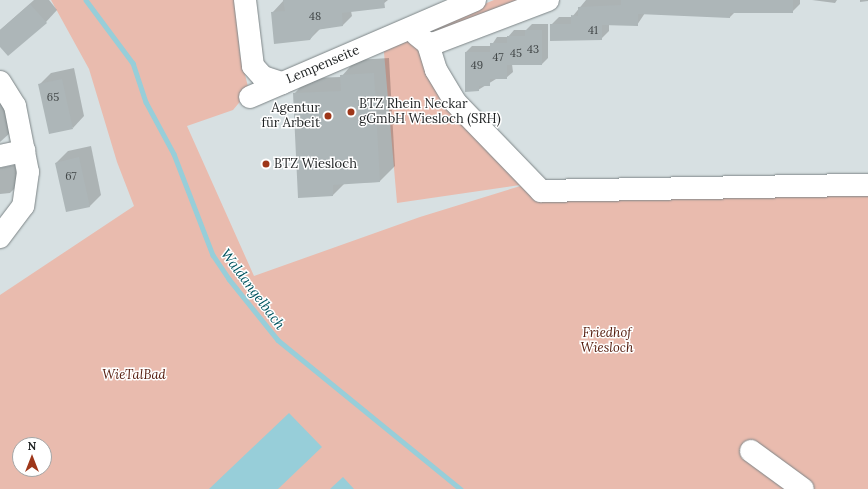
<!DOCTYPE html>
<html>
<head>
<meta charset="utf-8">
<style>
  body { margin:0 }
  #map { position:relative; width:868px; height:489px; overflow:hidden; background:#d7e0e2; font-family:Lora,serif }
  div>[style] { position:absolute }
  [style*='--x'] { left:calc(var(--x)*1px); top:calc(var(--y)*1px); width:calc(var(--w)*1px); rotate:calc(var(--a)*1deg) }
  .green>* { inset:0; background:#e9bbae }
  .water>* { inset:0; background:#97ced9 }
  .shadow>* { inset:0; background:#0003 }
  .stream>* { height:4.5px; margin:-2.25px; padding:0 2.25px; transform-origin:2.25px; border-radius:2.25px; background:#97ced9 }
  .building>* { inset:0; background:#adb6b8 }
  .roads { filter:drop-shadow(0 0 1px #7d8587) drop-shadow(0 0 1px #7d8587) }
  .minor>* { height:22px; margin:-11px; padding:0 11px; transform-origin:11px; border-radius:11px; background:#fff }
  .dots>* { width:11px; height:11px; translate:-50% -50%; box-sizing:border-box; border:2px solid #fff; border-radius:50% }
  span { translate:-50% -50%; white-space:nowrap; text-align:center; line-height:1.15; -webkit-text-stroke:3px #fff; paint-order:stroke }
  .number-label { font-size:11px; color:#414647 }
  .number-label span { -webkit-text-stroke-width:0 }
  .street-label { font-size:13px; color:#1d2021 }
  .poi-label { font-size:13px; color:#1d2021 }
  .left { translate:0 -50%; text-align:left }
  .right { translate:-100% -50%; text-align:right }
  .park-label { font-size:13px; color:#531a0b; font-style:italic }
  .water-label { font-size:14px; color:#00545f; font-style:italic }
  .north { position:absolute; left:12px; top:437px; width:40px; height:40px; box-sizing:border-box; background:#fff; border:1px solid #a5a6a6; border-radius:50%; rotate:0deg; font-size:11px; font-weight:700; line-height:16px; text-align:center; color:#1d2021 }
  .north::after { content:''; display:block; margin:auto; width:14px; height:18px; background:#9e371a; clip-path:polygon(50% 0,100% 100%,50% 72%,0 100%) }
</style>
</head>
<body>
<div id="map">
  <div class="green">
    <i style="clip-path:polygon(evenodd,51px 0,235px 0,240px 54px,249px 91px,233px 110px,187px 126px,254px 276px,420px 217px,527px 184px,397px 203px,383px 41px,401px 33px,427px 55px,531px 183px,868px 190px,868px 489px,0 489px,0 295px,134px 206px,117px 162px,89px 69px,51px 0,20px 445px,44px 445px,44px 469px,20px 469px,20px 445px)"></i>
    <i style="clip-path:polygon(494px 0,524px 0,432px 33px,434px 25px)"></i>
  </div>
  <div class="water">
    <i style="clip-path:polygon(289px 413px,322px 447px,278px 489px,209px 489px)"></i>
    <i style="clip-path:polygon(343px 477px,354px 489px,330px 489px)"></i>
  </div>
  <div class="shadow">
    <i style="clip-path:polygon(34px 0,49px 0,57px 10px,46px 22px,0 45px,0 30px)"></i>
    <i style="clip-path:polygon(284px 0,388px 0,378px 8px,351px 11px,352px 16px,343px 25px,320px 29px,310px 39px,272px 13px)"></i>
    <i style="clip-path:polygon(586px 0,800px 0,800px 4px,792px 12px,735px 12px,730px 17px,645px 13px,637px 25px,609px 25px,609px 31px,601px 39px,551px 25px,559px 17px,572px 17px)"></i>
    <i style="clip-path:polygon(812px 0,837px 0,835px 3px)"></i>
    <i style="clip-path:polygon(860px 0,868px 0,868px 1px,860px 2px)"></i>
    <i style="clip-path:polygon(532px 24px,548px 24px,548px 58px,542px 64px,512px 64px,513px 72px,506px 78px,496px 79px,478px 90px,466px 52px,472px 46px,491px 46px,497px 37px,508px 37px,514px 30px,526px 30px)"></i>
    <i style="clip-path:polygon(389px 58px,395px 166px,379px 182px,345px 183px,333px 195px,294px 94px,309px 78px,341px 77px,356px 60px)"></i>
    <i style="clip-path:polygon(74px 68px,84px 116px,73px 128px,39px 85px,51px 73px)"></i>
    <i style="clip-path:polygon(4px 97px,10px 133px,0 142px,0 98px)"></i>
    <i style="clip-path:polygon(91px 146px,101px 195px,90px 206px,67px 211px,56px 163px,68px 151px)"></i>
    <i style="clip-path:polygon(15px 165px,19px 184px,10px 193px,0 194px,0 168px)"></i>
  </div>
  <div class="stream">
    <i style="--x:86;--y:0;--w:79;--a:53.3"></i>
    <i style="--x:133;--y:63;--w:41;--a:71.6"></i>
    <i style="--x:146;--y:102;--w:59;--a:61.7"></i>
    <i style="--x:174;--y:154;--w:108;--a:68.9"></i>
    <i style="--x:213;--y:255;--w:29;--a:56"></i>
    <i style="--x:229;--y:279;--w:78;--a:51.2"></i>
    <i style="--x:278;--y:340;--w:236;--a:39.2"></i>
  </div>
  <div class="building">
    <i style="clip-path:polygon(283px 0,384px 0,385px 8px,342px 13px,343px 26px,316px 30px,310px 40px,274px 44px,271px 12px,285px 11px)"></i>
    <i style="clip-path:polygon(621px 0,793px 0,793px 13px,730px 13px,730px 18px,638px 14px,638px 26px,602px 25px,602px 40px,550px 41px,550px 24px,571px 24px,571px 15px,578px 16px,578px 7px,621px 5px)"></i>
    <i style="clip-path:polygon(30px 4px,47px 23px,8px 56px,0 47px,0 30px)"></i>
    <i style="clip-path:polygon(525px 30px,542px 30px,542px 65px,507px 65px,507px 79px,490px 79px,490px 86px,479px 86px,479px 91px,465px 92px,465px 52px,490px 52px,490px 43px,507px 43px,507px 36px,525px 36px)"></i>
    <i style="clip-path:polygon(374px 73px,380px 182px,333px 185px,333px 196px,298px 198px,293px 93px,341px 91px,340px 75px)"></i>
    <i style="clip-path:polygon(62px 79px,73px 129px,49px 134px,38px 84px)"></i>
    <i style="clip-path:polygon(79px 157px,90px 207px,66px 212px,55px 163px)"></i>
  </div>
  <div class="roads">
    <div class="minor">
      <i style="--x:245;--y:0;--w:66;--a:83.1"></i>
      <i style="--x:253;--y:66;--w:15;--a:48"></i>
      <i style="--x:263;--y:77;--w:20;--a:18"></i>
      <i style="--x:417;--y:35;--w:14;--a:39"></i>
      <i style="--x:428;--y:44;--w:7;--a:-8"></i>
      <i style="--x:435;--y:43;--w:121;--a:-20.8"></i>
      <i style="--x:428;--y:44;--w:27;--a:73"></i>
      <i style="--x:436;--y:70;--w:37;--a:59"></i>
      <i style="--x:455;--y:102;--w:124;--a:46"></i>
      <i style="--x:541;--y:191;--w:327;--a:-1.1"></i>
      <i style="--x:0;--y:82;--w:28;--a:58"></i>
      <i style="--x:15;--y:106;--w:67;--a:78.9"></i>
      <i style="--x:28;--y:172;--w:34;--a:98"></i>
      <i style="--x:23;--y:206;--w:39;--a:127"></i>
      <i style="--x:250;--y:97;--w:245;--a:-23.3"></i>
      <i style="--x:0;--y:156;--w:25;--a:-12"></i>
      <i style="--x:751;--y:451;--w:64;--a:36.2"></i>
    </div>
  </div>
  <div class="dots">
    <i style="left:351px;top:112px;background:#9e371a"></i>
    <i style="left:328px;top:116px;background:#9e371a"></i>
    <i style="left:266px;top:164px;background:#9e371a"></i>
  </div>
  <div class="number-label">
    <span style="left:315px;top:16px">48</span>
    <span style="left:593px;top:30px">41</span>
    <span style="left:533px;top:49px">43</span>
    <span style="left:516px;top:53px">45</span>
    <span style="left:498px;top:57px">47</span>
    <span style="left:477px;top:65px">49</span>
    <span style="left:53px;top:97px">65</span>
    <span style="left:71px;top:176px">67</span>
  </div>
  <div class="street-label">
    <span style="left:323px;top:65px;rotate:-23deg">Lempenseite</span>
  </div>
  <div class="poi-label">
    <span class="left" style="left:359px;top:112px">BTZ Rhein Neckar<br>gGmbH Wiesloch (SRH)</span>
    <span class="right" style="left:320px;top:116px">Agentur<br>für Arbeit</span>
    <span class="left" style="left:274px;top:164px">BTZ Wiesloch</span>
  </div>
  <div class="park-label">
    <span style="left:607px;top:341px">Friedhof<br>Wiesloch</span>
    <span style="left:134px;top:375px">WieTalBad</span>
  </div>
  <div class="water-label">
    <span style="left:253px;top:289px;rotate:53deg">Waldangelbach</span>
  </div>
  <div class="north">N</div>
</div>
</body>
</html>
